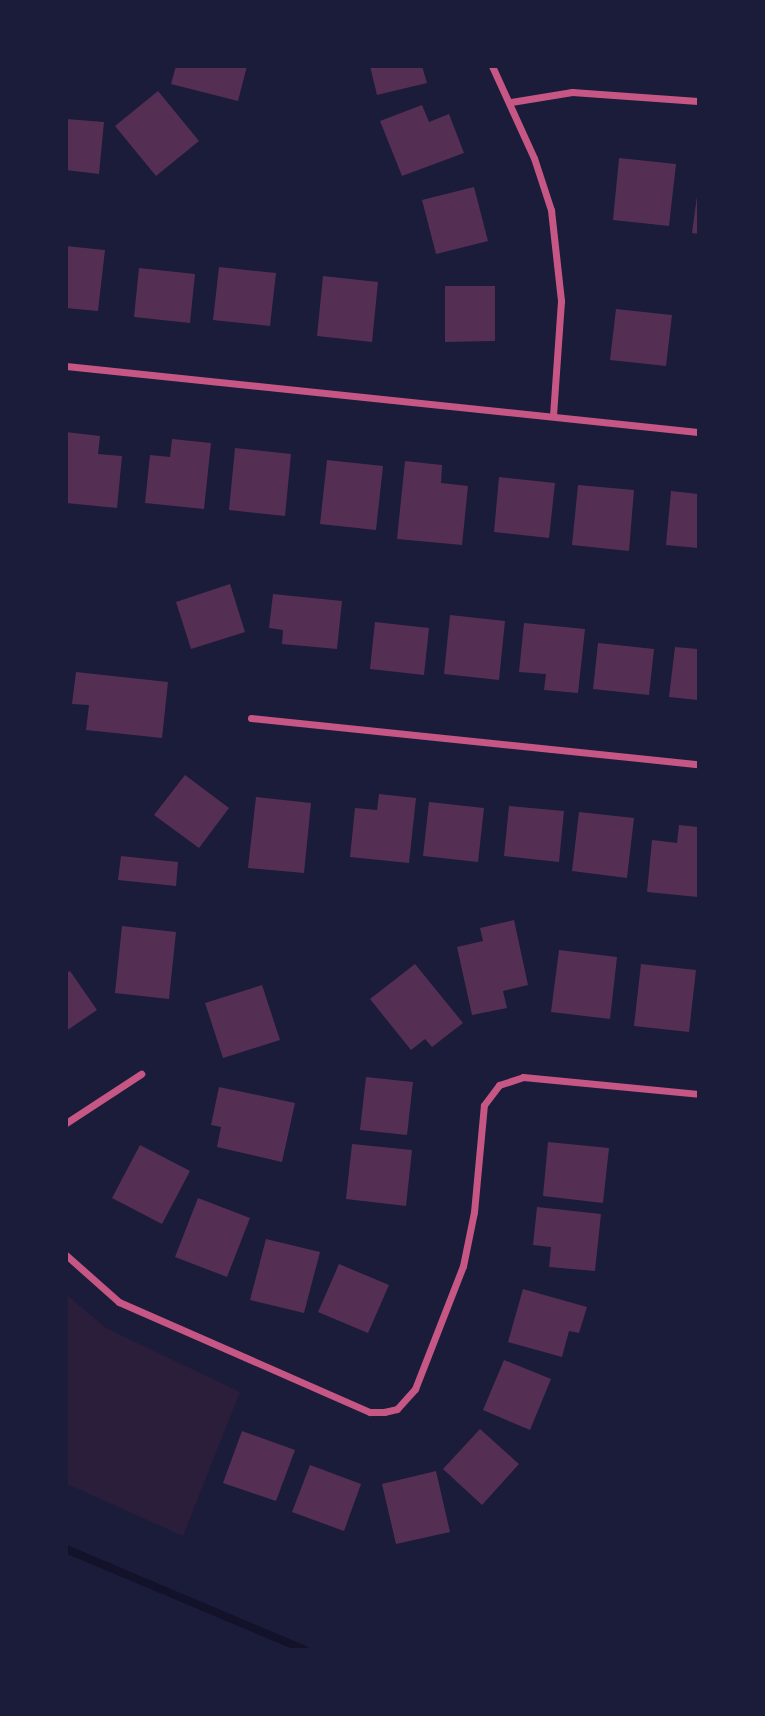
<!DOCTYPE html>
<html>
<head>
<meta charset="utf-8">
<style>
  body { margin:0 }
  #map { position:relative; width:765px; height:1716px; overflow:hidden; background:#1b1b3a; font-family:"Work Sans",sans-serif }
  div>[style] { position:absolute }
  [style*='--x'] { left:calc(var(--x)*1px); top:calc(var(--y)*1px); width:calc(var(--w)*1px); rotate:calc(var(--a)*1deg) }
  .green>* { inset:0; background:#2a1e3b }
  .stream>* { height:8px; margin:-4px; padding:0 4px; transform-origin:4px; border-radius:4px; background:#12122b }
  .building>* { inset:0; background:#542f53 }
  .minor>* { height:7px; margin:-3.5px; padding:0 3.5px; transform-origin:3.5px; border-radius:3.5px; background:#c65784 }
  span { translate:-50% -50%; white-space:nowrap; text-align:center; line-height:1.15; -webkit-text-stroke:6px #1b1b3a; paint-order:stroke }
  .frame { position:absolute; inset:0; border:68px solid #1b1b3a; pointer-events:none }
</style>
</head>
<body>
<div id="map">
  <div class="green">
    <i style="clip-path:polygon(67px 1295px,106px 1328px,240px 1392px,183px 1536px,67px 1484px)"></i>
  </div>
  <div class="stream">
    <i style="--x:66;--y:1549;--w:259;--a:22.9"></i>
  </div>
  <div class="building">
    <i style="clip-path:polygon(176px 66px,247px 66px,238px 101px,171px 84px)"></i>
    <i style="clip-path:polygon(370px 66px,422px 66px,427px 83px,377px 95px)"></i>
    <i style="clip-path:polygon(158px 91px,199px 141px,156px 176px,115px 126px)"></i>
    <i style="clip-path:polygon(422px 105px,429px 122px,449px 114px,464px 153px,402px 176px,380px 121px)"></i>
    <i style="clip-path:polygon(66px 119px,104px 122px,99px 174px,66px 170px)"></i>
    <i style="clip-path:polygon(619px 158px,676px 164px,669px 226px,613px 220px)"></i>
    <i style="clip-path:polygon(474px 187px,488px 241px,436px 254px,422px 200px)"></i>
    <i style="clip-path:polygon(697px 196px,698px 196px,698px 234px,692px 233px)"></i>
    <i style="clip-path:polygon(66px 246px,105px 250px,98px 311px,66px 308px)"></i>
    <i style="clip-path:polygon(219px 267px,276px 273px,270px 326px,213px 320px)"></i>
    <i style="clip-path:polygon(139px 268px,195px 274px,190px 323px,134px 317px)"></i>
    <i style="clip-path:polygon(323px 276px,378px 282px,372px 342px,317px 336px)"></i>
    <i style="clip-path:polygon(445px 286px,495px 286px,495px 341px,445px 342px)"></i>
    <i style="clip-path:polygon(616px 309px,672px 315px,666px 366px,610px 360px)"></i>
    <i style="clip-path:polygon(66px 432px,100px 436px,98px 454px,122px 456px,117px 508px,66px 503px)"></i>
    <i style="clip-path:polygon(172px 439px,211px 443px,204px 509px,145px 503px,150px 455px,170px 457px)"></i>
    <i style="clip-path:polygon(235px 448px,291px 454px,285px 516px,229px 510px)"></i>
    <i style="clip-path:polygon(327px 460px,383px 466px,376px 530px,320px 524px)"></i>
    <i style="clip-path:polygon(405px 461px,442px 465px,441px 483px,468px 486px,462px 545px,397px 539px)"></i>
    <i style="clip-path:polygon(499px 477px,555px 483px,549px 538px,494px 532px)"></i>
    <i style="clip-path:polygon(578px 485px,634px 490px,629px 551px,572px 545px)"></i>
    <i style="clip-path:polygon(671px 491px,698px 494px,698px 548px,666px 545px)"></i>
    <i style="clip-path:polygon(230px 584px,245px 632px,191px 649px,176px 602px)"></i>
    <i style="clip-path:polygon(273px 594px,342px 601px,337px 649px,282px 644px,283px 630px,269px 628px)"></i>
    <i style="clip-path:polygon(450px 615px,505px 621px,499px 680px,444px 674px)"></i>
    <i style="clip-path:polygon(375px 622px,429px 628px,424px 675px,370px 669px)"></i>
    <i style="clip-path:polygon(524px 623px,585px 629px,578px 693px,544px 690px,546px 674px,519px 672px)"></i>
    <i style="clip-path:polygon(598px 643px,654px 649px,649px 695px,593px 689px)"></i>
    <i style="clip-path:polygon(675px 647px,698px 649px,698px 700px,669px 697px)"></i>
    <i style="clip-path:polygon(76px 672px,168px 682px,162px 738px,86px 730px,89px 705px,72px 704px)"></i>
    <i style="clip-path:polygon(185px 775px,229px 808px,199px 848px,154px 815px)"></i>
    <i style="clip-path:polygon(379px 794px,416px 798px,409px 863px,350px 857px,355px 808px,377px 810px)"></i>
    <i style="clip-path:polygon(256px 797px,311px 803px,304px 873px,248px 868px)"></i>
    <i style="clip-path:polygon(429px 802px,484px 808px,478px 862px,423px 856px)"></i>
    <i style="clip-path:polygon(509px 806px,564px 811px,559px 862px,504px 856px)"></i>
    <i style="clip-path:polygon(579px 812px,634px 818px,627px 878px,572px 871px)"></i>
    <i style="clip-path:polygon(679px 825px,698px 827px,698px 897px,647px 892px,652px 840px,677px 843px)"></i>
    <i style="clip-path:polygon(121px 856px,178px 862px,176px 886px,118px 880px)"></i>
    <i style="clip-path:polygon(514px 920px,528px 985px,503px 991px,507px 1008px,472px 1015px,457px 947px,483px 941px,480px 928px)"></i>
    <i style="clip-path:polygon(122px 926px,176px 932px,169px 999px,115px 993px)"></i>
    <i style="clip-path:polygon(559px 950px,617px 957px,610px 1019px,551px 1012px)"></i>
    <i style="clip-path:polygon(415px 964px,463px 1023px,432px 1047px,425px 1039px,411px 1050px,370px 999px)"></i>
    <i style="clip-path:polygon(641px 964px,696px 970px,689px 1032px,634px 1026px)"></i>
    <i style="clip-path:polygon(70px 971px,97px 1010px,66px 1031px,66px 973px)"></i>
    <i style="clip-path:polygon(262px 985px,280px 1040px,223px 1058px,205px 1003px)"></i>
    <i style="clip-path:polygon(366px 1077px,413px 1082px,407px 1135px,360px 1130px)"></i>
    <i style="clip-path:polygon(219px 1087px,295px 1103px,282px 1162px,217px 1147px,221px 1127px,211px 1125px)"></i>
    <i style="clip-path:polygon(548px 1142px,609px 1148px,603px 1203px,543px 1196px)"></i>
    <i style="clip-path:polygon(352px 1144px,412px 1150px,406px 1206px,346px 1199px)"></i>
    <i style="clip-path:polygon(140px 1145px,190px 1171px,162px 1224px,112px 1198px)"></i>
    <i style="clip-path:polygon(198px 1198px,250px 1218px,227px 1277px,175px 1257px)"></i>
    <i style="clip-path:polygon(537px 1207px,601px 1214px,595px 1271px,549px 1267px,551px 1247px,533px 1245px)"></i>
    <i style="clip-path:polygon(266px 1239px,320px 1252px,304px 1313px,250px 1300px)"></i>
    <i style="clip-path:polygon(339px 1264px,389px 1285px,368px 1333px,318px 1312px)"></i>
    <i style="clip-path:polygon(523px 1289px,587px 1307px,579px 1333px,569px 1331px,562px 1357px,508px 1342px)"></i>
    <i style="clip-path:polygon(504px 1360px,551px 1379px,530px 1430px,483px 1410px)"></i>
    <i style="clip-path:polygon(480px 1429px,519px 1464px,482px 1505px,443px 1469px)"></i>
    <i style="clip-path:polygon(242px 1431px,295px 1450px,276px 1501px,223px 1483px)"></i>
    <i style="clip-path:polygon(310px 1465px,361px 1484px,344px 1531px,292px 1512px)"></i>
    <i style="clip-path:polygon(436px 1471px,450px 1532px,396px 1544px,382px 1484px)"></i>
  </div>
  <div class="minor">
    <i style="--x:492;--y:66;--w:101;--a:65.5"></i>
    <i style="--x:534;--y:158;--w:55;--a:71.9"></i>
    <i style="--x:551;--y:210;--w:92;--a:83.7"></i>
    <i style="--x:561;--y:301;--w:115;--a:94"></i>
    <i style="--x:511;--y:102;--w:62;--a:-9.3"></i>
    <i style="--x:572;--y:92;--w:126;--a:4.1"></i>
    <i style="--x:66;--y:366;--w:635;--a:5.96"></i>
    <i style="--x:251;--y:718;--w:449;--a:5.9"></i>
    <i style="--x:66;--y:1123;--w:90;--a:-33.2"></i>
    <i style="--x:66;--y:1255;--w:71;--a:41.6"></i>
    <i style="--x:119;--y:1302;--w:274;--a:23.7"></i>
    <i style="--x:370;--y:1412;--w:14;--a:0"></i>
    <i style="--x:384;--y:1412;--w:13;--a:-13"></i>
    <i style="--x:397;--y:1409;--w:27;--a:-48"></i>
    <i style="--x:415;--y:1389;--w:132;--a:-68.7"></i>
    <i style="--x:463;--y:1266;--w:55;--a:-78.5"></i>
    <i style="--x:474;--y:1212;--w:107;--a:-84.7"></i>
    <i style="--x:484;--y:1105;--w:25;--a:-53"></i>
    <i style="--x:499;--y:1085;--w:25;--a:-18"></i>
    <i style="--x:523;--y:1077;--w:176;--a:5.5"></i>
  </div>
  <div class="frame"></div>
</div>
</body>
</html>
